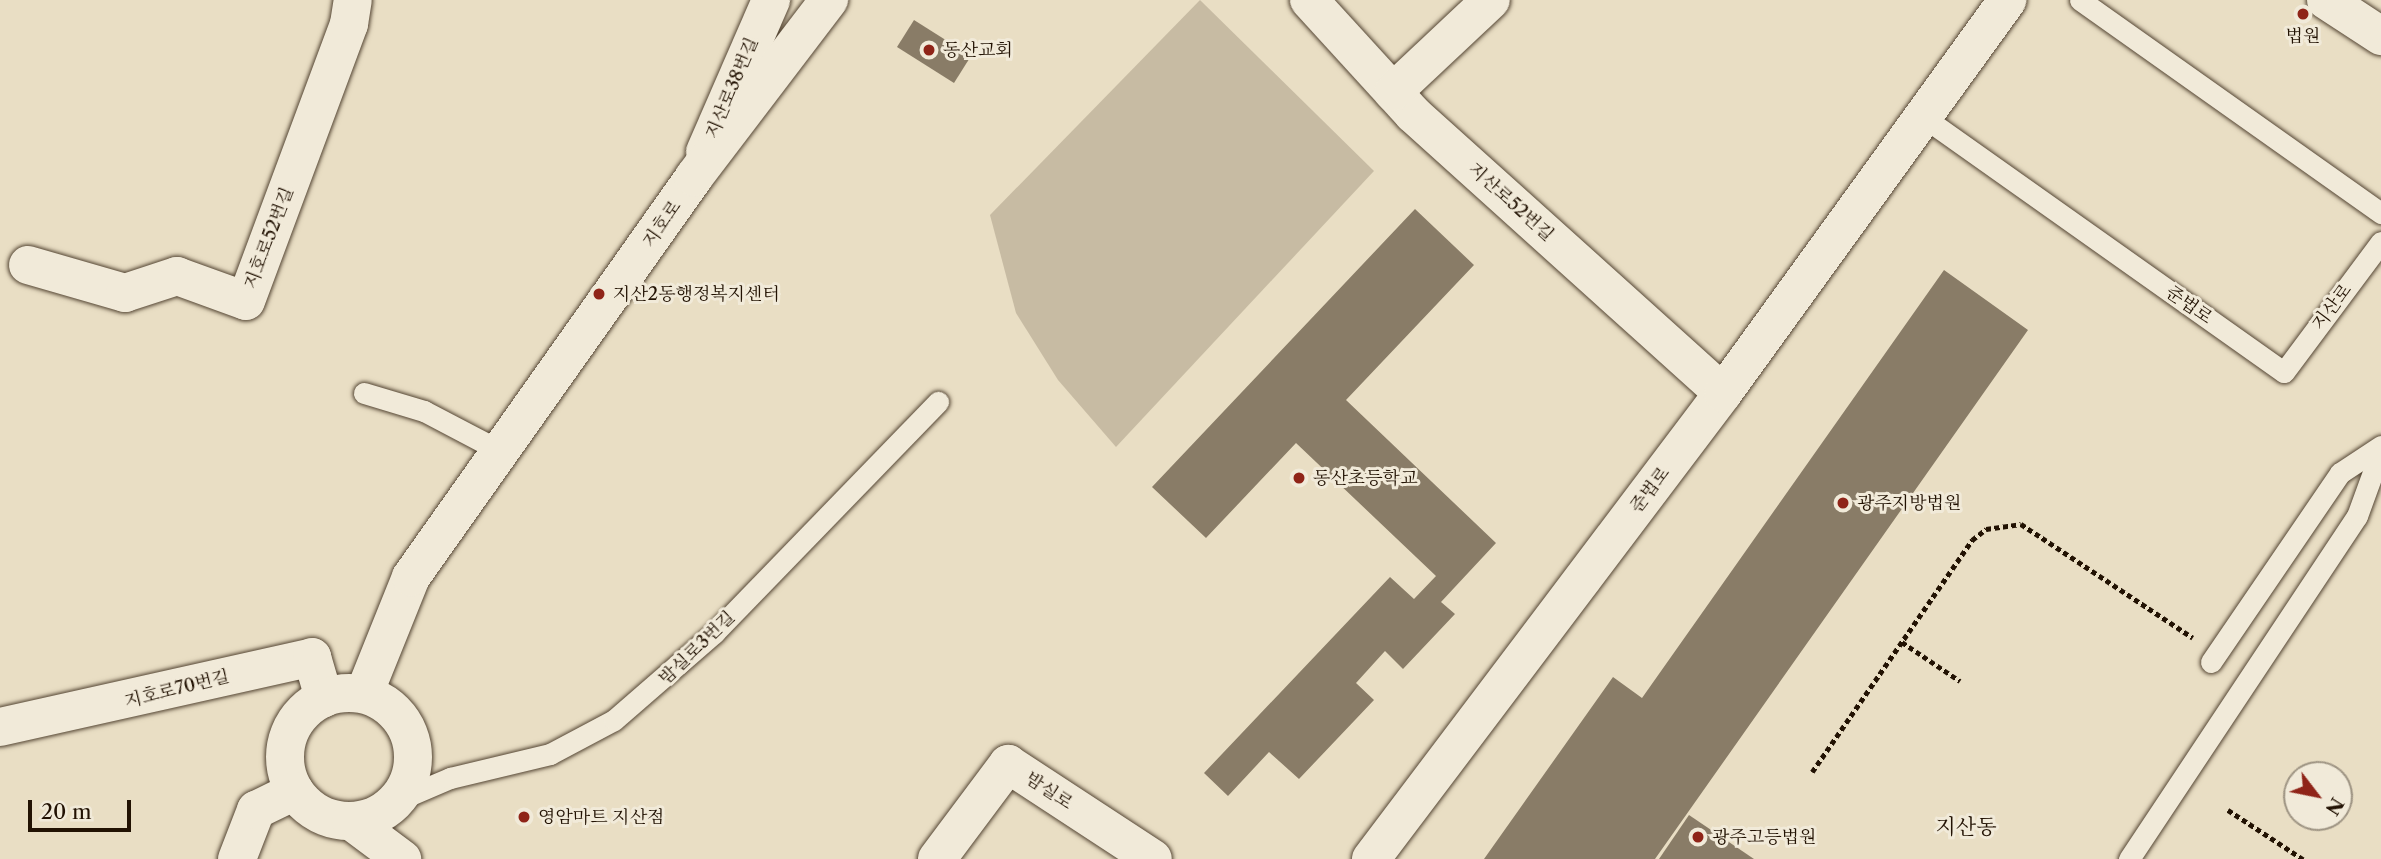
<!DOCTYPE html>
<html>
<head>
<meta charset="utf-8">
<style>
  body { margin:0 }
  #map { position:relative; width:2381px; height:859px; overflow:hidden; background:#e9dec4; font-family:"Libre Caslon Text","Noto Serif KR",serif }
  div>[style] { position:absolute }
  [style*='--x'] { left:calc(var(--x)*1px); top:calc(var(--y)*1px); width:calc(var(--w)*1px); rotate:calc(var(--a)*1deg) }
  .green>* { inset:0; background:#c7bba3 }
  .building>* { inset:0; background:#897c67 }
  .path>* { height:4.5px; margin-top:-2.25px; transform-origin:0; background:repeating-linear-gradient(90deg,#221203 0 5px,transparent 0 8.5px) }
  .roads { filter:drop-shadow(0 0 2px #544533) drop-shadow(0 0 2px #544533) }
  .lane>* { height:21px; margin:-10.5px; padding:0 10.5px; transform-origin:10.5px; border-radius:10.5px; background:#f1ead9 }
  .street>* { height:38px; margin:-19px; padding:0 19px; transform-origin:19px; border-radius:19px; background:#f1ead9 }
  .secondary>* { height:38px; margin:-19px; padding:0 19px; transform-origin:19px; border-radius:19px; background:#f1ead9 }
  .secondary>.ring { margin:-19px; padding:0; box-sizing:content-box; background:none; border:38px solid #f1ead9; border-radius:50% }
  .dots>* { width:19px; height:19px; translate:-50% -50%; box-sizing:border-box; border:4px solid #f1ead9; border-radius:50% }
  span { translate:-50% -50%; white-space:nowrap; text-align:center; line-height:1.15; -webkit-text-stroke:6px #f1ead9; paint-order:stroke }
  .poi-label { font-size:18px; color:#221203 }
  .left { translate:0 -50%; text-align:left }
  .street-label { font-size:18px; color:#221203 }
  .quarter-label { font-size:21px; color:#221203 }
  .north { position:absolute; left:2283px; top:761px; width:70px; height:70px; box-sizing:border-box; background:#f1ead9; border:2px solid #9e9483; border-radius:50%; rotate:122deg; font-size:19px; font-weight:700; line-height:28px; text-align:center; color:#221203 }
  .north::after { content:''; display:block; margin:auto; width:24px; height:32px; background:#8f2418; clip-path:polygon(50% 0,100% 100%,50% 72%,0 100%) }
  .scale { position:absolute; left:28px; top:800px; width:103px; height:32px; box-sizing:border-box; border:4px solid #221203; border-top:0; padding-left:9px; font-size:21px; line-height:24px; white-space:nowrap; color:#221203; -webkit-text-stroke:5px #f1ead9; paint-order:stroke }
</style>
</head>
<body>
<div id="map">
  <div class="green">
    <i style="clip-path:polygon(1200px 0,1374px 171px,1116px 447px,1058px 380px,1016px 313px,990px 215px)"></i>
  </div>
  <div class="building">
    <i style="clip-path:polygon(914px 20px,971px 56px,954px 83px,897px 47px)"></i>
    <i style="clip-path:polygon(1415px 209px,1474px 265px,1346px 400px,1496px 543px,1441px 602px,1455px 614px,1403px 669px,1385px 651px,1356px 683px,1374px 700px,1299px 779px,1269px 752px,1228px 796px,1204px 773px,1390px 577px,1414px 599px,1436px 576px,1296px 443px,1206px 538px,1152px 487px)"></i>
    <i style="clip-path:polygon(1944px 270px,2028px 330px,1655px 859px,1484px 859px,1613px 677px,1642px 698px)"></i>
    <i style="clip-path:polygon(1689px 815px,1754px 859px,1659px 859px)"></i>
  </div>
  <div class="path">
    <i style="--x:1902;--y:642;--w:70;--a:33.9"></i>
    <i style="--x:1812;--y:772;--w:282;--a:-55.4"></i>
    <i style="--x:1972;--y:540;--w:18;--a:-38"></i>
    <i style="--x:1986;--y:529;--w:35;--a:-8"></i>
    <i style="--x:2021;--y:524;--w:206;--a:33.5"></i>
    <i style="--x:2228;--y:810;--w:90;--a:33.2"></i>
  </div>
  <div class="roads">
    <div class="lane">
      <i style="--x:2080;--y:0;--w:369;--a:35.3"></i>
      <i style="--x:1922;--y:116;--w:443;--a:35.3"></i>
      <i style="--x:2284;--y:372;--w:162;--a:-53.3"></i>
      <i style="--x:364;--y:393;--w:63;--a:16.7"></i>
      <i style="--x:424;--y:411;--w:88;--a:27.7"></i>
      <i style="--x:2211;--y:662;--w:229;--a:-55.7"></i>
      <i style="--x:2340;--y:473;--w:49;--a:-33.4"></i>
      <i style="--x:396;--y:801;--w:59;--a:-23.1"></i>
      <i style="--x:450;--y:778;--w:103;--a:-13.5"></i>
      <i style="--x:550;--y:754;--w:72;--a:-28"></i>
      <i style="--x:614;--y:720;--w:133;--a:-41"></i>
      <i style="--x:714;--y:633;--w:322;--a:-45.9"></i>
      <i style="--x:2129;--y:859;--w:412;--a:-56.4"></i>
      <i style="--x:2357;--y:516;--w:70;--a:-70"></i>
    </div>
    <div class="street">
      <i style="--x:1309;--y:0;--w:154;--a:47.6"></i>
      <i style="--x:1413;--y:114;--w:417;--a:42"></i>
      <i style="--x:1393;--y:92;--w:134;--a:-43.2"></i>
      <i style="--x:705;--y:152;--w:166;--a:-66.5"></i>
      <i style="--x:28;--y:265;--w:101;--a:16.1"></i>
      <i style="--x:125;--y:293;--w:55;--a:-18.1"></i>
      <i style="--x:177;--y:276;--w:73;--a:19.9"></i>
      <i style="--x:246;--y:301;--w:296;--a:-69.6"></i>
      <i style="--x:349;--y:24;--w:24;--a:-81"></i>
      <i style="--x:0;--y:727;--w:320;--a:-12.6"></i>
      <i style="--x:312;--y:657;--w:43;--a:73.7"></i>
      <i style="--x:937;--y:859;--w:119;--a:-53.2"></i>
      <i style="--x:1008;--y:764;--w:173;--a:33.2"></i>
    </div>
    <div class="secondary">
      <i style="--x:2326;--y:0;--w:66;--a:33.2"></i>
      <i class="ring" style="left:285px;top:693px;width:90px;height:90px"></i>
      <i style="--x:364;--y:694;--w:126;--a:-68.1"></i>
      <i style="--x:411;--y:577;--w:490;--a:-54.7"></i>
      <i style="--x:694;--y:177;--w:223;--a:-52.7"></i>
      <i style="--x:351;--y:821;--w:64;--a:36.7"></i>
      <i style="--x:237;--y:859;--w:53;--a:-68.8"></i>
      <i style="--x:256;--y:810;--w:43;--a:-26"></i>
      <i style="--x:1371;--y:859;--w:584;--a:-52.93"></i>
      <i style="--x:1723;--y:393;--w:485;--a:-54.1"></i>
    </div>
  </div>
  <div class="dots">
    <i style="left:2303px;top:14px;background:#8f2418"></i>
    <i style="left:929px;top:50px;background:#8f2418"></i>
    <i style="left:599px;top:294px;background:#8f2418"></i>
    <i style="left:1299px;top:478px;background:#8f2418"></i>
    <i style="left:1843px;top:503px;background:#8f2418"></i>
    <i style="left:524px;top:817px;background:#8f2418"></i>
    <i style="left:1698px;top:837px;background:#8f2418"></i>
  </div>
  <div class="poi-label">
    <span style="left:2303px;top:36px">법원</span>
    <span class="left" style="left:943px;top:50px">동산교회</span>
    <span class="left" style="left:613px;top:294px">지산2동행정복지센터</span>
    <span class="left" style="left:1313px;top:478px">동산초등학교</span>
    <span class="left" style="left:1857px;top:503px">광주지방법원</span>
    <span class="left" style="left:538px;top:817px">영암마트 지산점</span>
    <span class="left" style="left:1712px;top:837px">광주고등법원</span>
  </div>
  <div class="street-label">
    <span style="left:732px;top:88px;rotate:-67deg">지산로38번길</span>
    <span style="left:1511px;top:202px;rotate:42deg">지산로52번길</span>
    <span style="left:662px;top:224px;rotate:-55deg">지호로</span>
    <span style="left:269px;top:238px;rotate:-69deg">지호로52번길</span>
    <span style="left:2189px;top:305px;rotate:35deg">준법로</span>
    <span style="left:2332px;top:307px;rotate:-53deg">지산로</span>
    <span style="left:1650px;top:490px;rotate:-53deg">준법로</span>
    <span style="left:697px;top:648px;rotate:-44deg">밤실로3번길</span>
    <span style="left:177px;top:689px;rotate:-14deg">지호로70번길</span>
    <span style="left:1049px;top:791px;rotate:33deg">밤실로</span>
  </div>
  <div class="quarter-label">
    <span style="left:1966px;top:827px">지산동</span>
  </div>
  <div class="north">N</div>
  <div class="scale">20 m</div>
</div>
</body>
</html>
